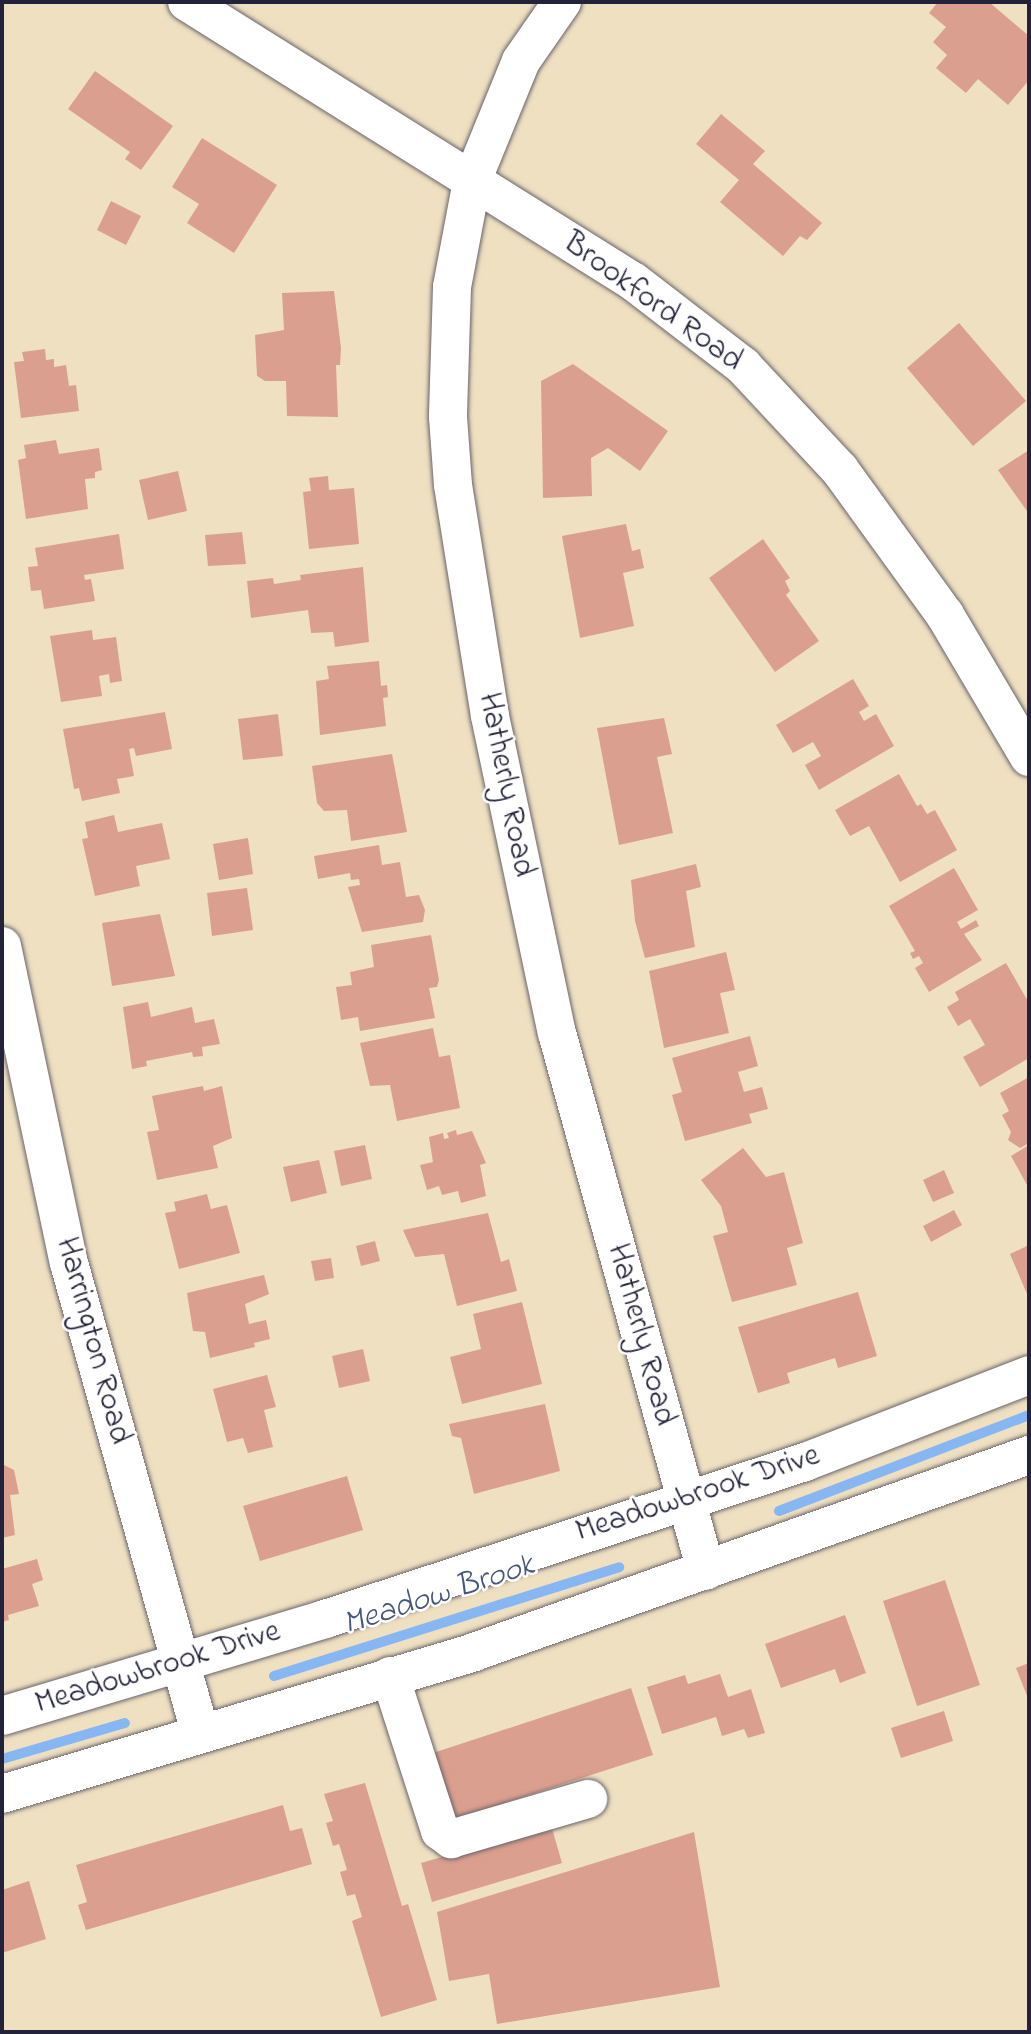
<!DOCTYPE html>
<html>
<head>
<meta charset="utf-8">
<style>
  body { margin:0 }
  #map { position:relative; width:1031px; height:2034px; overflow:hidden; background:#efe0c2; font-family:"Indie Flower",sans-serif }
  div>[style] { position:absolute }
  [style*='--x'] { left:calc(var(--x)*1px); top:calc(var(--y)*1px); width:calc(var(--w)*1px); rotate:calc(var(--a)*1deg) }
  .stream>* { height:10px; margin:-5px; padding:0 5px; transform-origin:5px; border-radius:5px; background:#87b7f3 }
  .building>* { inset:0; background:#db9f8f }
  .roads { filter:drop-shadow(0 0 2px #6a646a) drop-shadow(0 0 2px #6a646a) }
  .minor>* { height:38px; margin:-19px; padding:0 19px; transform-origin:19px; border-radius:19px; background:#fff }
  span { translate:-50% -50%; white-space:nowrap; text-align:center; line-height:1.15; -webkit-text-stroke:5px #fff; paint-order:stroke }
  .street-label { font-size:32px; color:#22223b }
  .water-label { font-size:33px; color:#45567b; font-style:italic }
  .frame { position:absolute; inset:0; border:4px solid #22223b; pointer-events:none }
</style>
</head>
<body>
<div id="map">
  <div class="stream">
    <i style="--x:779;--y:1511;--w:268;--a:-21"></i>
    <i style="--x:274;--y:1676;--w:362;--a:-17.5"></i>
    <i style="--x:2;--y:1759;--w:128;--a:-16.3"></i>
  </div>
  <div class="building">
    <i style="clip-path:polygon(938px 2px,989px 2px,1029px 36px,1029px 80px,1008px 105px,978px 79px,966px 93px,936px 68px,947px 55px,933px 42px,946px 27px,929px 13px)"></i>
    <i style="clip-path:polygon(95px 71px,173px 126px,141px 170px,125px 159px,130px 152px,68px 109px)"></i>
    <i style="clip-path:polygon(721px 114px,765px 151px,753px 164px,822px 223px,807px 240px,800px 236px,783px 256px,720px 202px,739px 180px,696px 144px)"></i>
    <i style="clip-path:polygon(202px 138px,277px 185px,234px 253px,187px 223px,199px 204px,172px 187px)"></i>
    <i style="clip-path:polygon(111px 201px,141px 216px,126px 245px,97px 230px)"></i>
    <i style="clip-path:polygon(334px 291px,341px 348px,340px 365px,336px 365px,338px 417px,287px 416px,286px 381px,265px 381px,257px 376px,255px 335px,284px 330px,282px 293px)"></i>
    <i style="clip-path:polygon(959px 323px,1026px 401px,973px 446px,907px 368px)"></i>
    <i style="clip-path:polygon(45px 349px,46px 360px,54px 359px,54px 367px,66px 365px,69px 386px,76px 385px,79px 411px,21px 418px,14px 362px,24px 361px,22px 352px)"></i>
    <i style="clip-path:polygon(573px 364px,668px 431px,640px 471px,608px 448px,591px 458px,592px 496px,543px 498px,541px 381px)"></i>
    <i style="clip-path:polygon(56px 440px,59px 454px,99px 448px,102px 470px,95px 472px,95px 478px,85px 479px,88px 509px,26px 519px,18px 460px,26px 458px,24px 445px)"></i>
    <i style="clip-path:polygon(1029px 450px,1029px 514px,998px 470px)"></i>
    <i style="clip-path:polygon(178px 471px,187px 511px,148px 520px,139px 480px)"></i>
    <i style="clip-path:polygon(328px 476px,329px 490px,354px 488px,359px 544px,309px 549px,303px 492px,311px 491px,309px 478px)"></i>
    <i style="clip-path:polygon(626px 524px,632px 551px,640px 549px,644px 568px,623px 573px,634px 626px,580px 638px,562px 536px)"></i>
    <i style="clip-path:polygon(242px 532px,246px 564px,208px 566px,205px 535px)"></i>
    <i style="clip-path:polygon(119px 534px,124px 569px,84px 575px,85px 580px,91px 579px,95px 601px,44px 609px,41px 590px,31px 591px,28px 567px,38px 566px,35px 548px)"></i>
    <i style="clip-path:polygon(763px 539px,790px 578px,785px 581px,790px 591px,786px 595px,819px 641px,775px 672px,709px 578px)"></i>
    <i style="clip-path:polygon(363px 567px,369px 642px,335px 647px,333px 632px,311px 633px,308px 610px,251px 618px,247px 581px,273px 578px,274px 584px,301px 580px,300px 575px)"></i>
    <i style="clip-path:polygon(92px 630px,93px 640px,116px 637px,122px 681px,110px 683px,109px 674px,99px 676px,102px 696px,61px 702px,50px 636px)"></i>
    <i style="clip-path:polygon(379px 661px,381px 686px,387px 685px,388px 697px,383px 698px,386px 726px,320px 735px,316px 681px,329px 679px,327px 666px)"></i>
    <i style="clip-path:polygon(853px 679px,869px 706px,859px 712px,864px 721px,876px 714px,894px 746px,819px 790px,805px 765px,821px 756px,813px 742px,793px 753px,776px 725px)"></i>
    <i style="clip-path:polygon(165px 712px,172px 749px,136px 756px,134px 748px,129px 749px,134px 776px,117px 779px,120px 793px,82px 801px,79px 788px,74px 789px,63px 729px)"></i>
    <i style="clip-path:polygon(278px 714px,283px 756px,243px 760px,238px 719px)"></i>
    <i style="clip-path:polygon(664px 718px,672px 754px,657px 757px,673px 833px,619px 845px,597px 728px)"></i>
    <i style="clip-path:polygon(392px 754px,407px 832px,351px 841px,347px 810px,324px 811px,317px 803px,312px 766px)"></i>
    <i style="clip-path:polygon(899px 774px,917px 806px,921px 804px,927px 814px,935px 810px,957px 850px,900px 882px,869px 826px,850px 836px,835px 810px)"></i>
    <i style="clip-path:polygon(114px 815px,118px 832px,162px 823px,170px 859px,136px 866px,140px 886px,95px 896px,82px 839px,88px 838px,85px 822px)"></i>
    <i style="clip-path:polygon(248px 838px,253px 874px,219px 880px,213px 844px)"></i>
    <i style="clip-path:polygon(379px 845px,382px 865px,400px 862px,406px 897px,419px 895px,425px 910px,423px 922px,362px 932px,348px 887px,360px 885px,359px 879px,351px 880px,350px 873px,318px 879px,314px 856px)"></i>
    <i style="clip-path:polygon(696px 864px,701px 887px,686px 891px,695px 947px,645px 958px,635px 921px,631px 880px)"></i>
    <i style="clip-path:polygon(954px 868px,978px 910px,957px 922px,961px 929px,976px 920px,979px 926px,964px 934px,982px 960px,929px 992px,915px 968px,923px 963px,919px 956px,913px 959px,910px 953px,915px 951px,889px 906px)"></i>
    <i style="clip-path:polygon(247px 888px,253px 930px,212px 936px,207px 893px)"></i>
    <i style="clip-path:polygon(160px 914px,175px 976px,112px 986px,102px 923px)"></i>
    <i style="clip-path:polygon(431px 935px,439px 980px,437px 987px,429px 988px,435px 1018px,360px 1031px,358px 1017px,341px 1020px,336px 987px,352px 985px,350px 972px,374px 967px,371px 945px)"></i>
    <i style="clip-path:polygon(726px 952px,735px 990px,720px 993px,729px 1033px,664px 1048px,649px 971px)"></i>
    <i style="clip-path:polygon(1006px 963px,1029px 1003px,1029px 1058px,980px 1087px,963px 1057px,985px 1045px,970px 1019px,958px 1026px,947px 1007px,959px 1000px,955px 992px)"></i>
    <i style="clip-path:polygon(148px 1002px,151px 1017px,192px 1007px,195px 1023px,214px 1019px,220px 1044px,202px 1047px,203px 1056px,193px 1057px,192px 1052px,146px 1061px,147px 1066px,132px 1069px,123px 1007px)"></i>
    <i style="clip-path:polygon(433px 1028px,439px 1057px,450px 1055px,460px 1108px,397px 1121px,390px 1085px,370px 1086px,360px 1043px)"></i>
    <i style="clip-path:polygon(750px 1036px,758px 1066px,738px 1072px,744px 1092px,762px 1087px,768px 1109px,749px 1114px,752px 1123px,685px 1141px,672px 1095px,682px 1092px,672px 1058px)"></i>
    <i style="clip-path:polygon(1029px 1077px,1029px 1143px,1020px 1148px,1008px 1140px,1011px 1132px,1002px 1115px,1009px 1111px,1000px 1093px)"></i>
    <i style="clip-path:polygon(203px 1086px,204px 1091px,222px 1086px,232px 1138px,213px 1146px,218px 1168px,157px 1180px,147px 1132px,159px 1130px,152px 1096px)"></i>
    <i style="clip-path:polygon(456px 1130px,457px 1135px,472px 1131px,486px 1163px,480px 1165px,486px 1196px,461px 1203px,458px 1191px,442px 1195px,439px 1186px,427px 1190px,420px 1165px,433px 1162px,429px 1137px,443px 1133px,444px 1139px,449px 1138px,447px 1133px)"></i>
    <i style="clip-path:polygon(365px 1145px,372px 1179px,341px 1186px,334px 1151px)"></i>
    <i style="clip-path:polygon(1029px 1145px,1029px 1184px,1027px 1185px,1011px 1156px)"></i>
    <i style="clip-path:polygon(743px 1148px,766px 1177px,784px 1172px,803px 1243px,787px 1248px,797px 1285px,732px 1302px,713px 1236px,728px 1232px,721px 1206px,701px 1180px)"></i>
    <i style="clip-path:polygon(319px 1160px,327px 1193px,291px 1202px,283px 1167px)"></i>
    <i style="clip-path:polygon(944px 1170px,954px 1193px,933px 1202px,923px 1180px)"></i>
    <i style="clip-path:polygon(207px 1194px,211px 1209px,227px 1205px,240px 1253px,179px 1269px,165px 1213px,176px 1211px,174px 1202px)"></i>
    <i style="clip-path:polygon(954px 1210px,962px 1225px,931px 1242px,923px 1226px)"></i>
    <i style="clip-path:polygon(488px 1213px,501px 1262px,509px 1259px,517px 1291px,457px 1306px,444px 1254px,415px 1257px,403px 1230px)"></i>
    <i style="clip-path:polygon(375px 1241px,380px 1261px,361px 1266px,356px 1246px)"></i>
    <i style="clip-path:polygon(1029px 1245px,1029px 1293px,1027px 1294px,1010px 1254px)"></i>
    <i style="clip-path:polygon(331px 1258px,334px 1278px,315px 1281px,311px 1261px)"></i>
    <i style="clip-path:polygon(264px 1275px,269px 1294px,245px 1304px,249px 1324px,266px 1320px,270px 1339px,254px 1343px,255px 1347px,210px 1358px,205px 1332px,193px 1331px,187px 1293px)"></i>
    <i style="clip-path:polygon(858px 1292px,877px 1356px,838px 1368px,835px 1358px,787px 1373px,790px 1383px,758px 1393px,738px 1327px)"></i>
    <i style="clip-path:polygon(522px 1302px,542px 1384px,462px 1404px,450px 1357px,481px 1349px,473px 1314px)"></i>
    <i style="clip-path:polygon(363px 1349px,370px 1381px,339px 1388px,332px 1356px)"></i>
    <i style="clip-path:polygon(267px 1375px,276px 1407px,264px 1410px,273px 1447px,248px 1453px,243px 1438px,227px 1442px,213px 1389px)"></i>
    <i style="clip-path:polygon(545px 1404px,560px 1471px,474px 1494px,461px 1438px,452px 1436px,449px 1424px)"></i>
    <i style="clip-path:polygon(2px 1464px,14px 1470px,19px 1494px,10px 1495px,15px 1535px,2px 1538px)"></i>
    <i style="clip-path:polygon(347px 1476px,363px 1530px,260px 1561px,243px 1506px)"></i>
    <i style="clip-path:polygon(37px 1559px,43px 1580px,32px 1584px,39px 1606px,8px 1615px,9px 1620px,2px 1622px,2px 1569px)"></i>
    <i style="clip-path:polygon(945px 1580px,980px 1685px,917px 1706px,883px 1601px)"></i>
    <i style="clip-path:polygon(845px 1615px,866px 1673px,840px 1683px,835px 1669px,781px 1688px,765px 1644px)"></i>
    <i style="clip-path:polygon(1029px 1663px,1029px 1701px,1016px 1668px)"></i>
    <i style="clip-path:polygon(720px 1674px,728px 1697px,751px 1689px,765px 1733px,748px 1738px,744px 1729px,722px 1736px,716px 1717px,662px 1734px,647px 1687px,685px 1675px,688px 1684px)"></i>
    <i style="clip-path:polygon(631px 1688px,653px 1755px,455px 1819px,433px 1753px)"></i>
    <i style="clip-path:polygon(944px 1711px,953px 1741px,901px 1758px,891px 1728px)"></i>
    <i style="clip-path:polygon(365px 1783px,402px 1906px,408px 1904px,437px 2000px,381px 2017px,352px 1921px,362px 1917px,355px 1894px,347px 1896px,340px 1872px,347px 1870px,339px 1844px,333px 1846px,326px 1823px,333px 1821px,324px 1794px)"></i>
    <i style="clip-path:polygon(283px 1805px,290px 1831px,302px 1828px,312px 1864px,86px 1930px,78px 1905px,87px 1902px,76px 1865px)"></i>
    <i style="clip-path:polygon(551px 1825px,562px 1863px,432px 1902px,421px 1863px)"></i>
    <i style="clip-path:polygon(694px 1832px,720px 1987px,497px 2024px,489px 1974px,449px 1981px,437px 1912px)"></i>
    <i style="clip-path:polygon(29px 1881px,46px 1939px,2px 1953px,2px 1890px)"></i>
  </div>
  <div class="roads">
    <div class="minor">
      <i style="--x:187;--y:2;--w:527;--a:32.06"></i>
      <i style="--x:634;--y:282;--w:138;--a:37.6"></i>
      <i style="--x:743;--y:366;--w:142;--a:47"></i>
      <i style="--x:840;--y:470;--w:179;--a:54.1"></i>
      <i style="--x:945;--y:615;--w:165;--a:59.4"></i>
      <i style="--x:562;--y:2;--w:72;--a:124.8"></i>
      <i style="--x:521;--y:61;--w:130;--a:112.2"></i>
      <i style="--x:472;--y:181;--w:108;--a:100.7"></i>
      <i style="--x:452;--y:287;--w:130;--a:91.8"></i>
      <i style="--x:448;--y:417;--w:68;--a:85.8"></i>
      <i style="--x:453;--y:485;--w:234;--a:80.9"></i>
      <i style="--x:490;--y:716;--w:324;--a:78.1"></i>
      <i style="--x:557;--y:1033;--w:558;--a:74.52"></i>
      <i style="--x:2;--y:946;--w:324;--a:78.1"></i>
      <i style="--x:69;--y:1263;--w:487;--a:74.4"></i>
      <i style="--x:390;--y:1676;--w:163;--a:72.1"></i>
      <i style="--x:440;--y:1831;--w:14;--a:36"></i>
      <i style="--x:451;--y:1839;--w:143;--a:-16.3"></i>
      <i style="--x:2;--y:1716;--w:337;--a:-16.7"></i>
      <i style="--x:325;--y:1619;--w:505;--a:-18.11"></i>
      <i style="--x:805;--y:1462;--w:240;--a:-21.2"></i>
      <i style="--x:2;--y:1794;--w:493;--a:-16.7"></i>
      <i style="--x:474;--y:1652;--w:589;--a:-19.54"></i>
    </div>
  </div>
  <div class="street-label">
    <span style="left:652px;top:303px;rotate:36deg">Brookford Road</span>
    <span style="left:505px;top:785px;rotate:79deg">Hatherly Road</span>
    <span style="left:640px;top:1335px;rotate:75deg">Hatherly Road</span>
    <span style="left:92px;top:1341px;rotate:75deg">Harrington Road</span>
    <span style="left:698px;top:1495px;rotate:-18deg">Meadowbrook Drive</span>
    <span style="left:158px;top:1669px;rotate:-17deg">Meadowbrook Drive</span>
  </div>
  <div class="water-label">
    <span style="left:439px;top:1596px;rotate:-18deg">Meadow Brook</span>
  </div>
  <div class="frame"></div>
</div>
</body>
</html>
